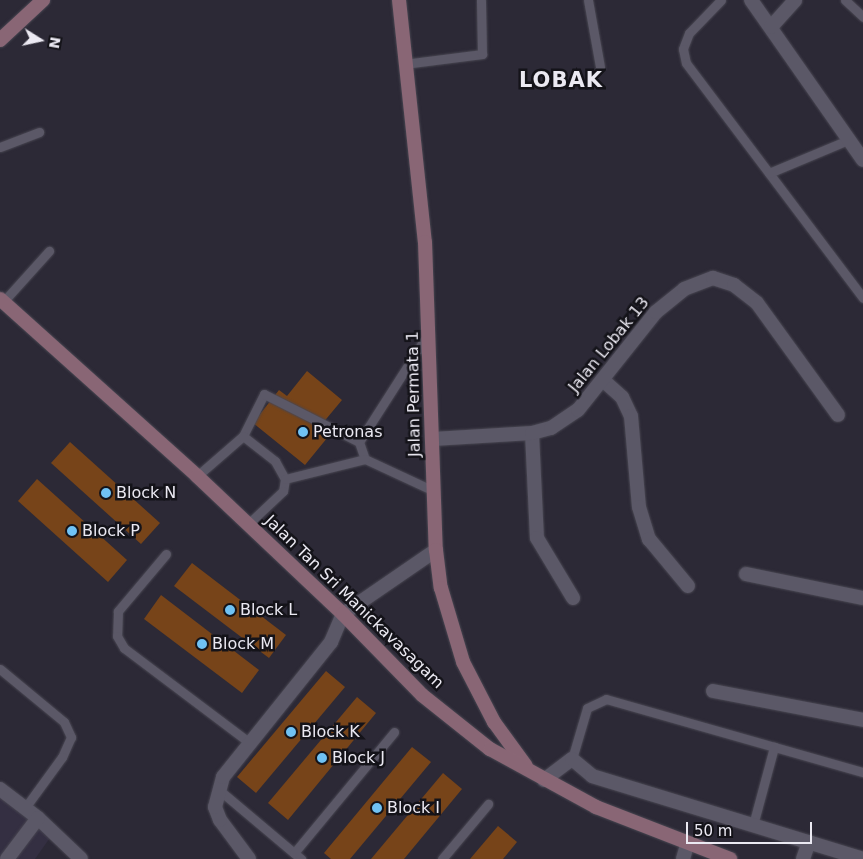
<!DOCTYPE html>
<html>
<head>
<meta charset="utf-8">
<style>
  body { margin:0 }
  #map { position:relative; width:863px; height:859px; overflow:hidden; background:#2c2936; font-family:"DejaVu Sans",sans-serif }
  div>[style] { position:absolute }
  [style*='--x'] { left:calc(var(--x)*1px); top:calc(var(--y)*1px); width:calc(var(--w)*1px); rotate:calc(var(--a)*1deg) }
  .built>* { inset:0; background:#342f42 }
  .building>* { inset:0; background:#774419 }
  .roads { filter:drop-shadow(0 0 1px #484651) drop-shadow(0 0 1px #484651) }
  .service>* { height:9px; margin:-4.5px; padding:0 4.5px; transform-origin:4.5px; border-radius:4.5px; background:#5b5867 }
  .minor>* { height:14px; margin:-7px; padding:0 7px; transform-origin:7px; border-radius:7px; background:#5b5867 }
  .tertiary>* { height:14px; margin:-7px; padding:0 7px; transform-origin:7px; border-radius:7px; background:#5b5867 }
  .secondary>* { height:14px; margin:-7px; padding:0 7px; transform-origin:7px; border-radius:7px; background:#896675 }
  .dots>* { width:14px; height:14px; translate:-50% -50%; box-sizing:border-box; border:2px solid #141319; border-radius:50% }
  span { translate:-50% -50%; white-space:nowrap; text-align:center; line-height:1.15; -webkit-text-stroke:5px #141319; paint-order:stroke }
  .street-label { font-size:16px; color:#ebe9f2 }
  .poi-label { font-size:16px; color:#ebe9f2 }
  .left { translate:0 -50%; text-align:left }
  .district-label { font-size:21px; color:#ebe9f2; font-weight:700; letter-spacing:1px }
  .north { position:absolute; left:15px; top:15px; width:50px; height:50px; -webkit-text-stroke:4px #141319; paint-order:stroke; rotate:100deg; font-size:14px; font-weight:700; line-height:20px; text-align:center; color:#ebe9f2 }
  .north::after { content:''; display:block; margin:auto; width:18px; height:22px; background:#ebe9f2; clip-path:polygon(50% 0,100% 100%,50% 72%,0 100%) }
  .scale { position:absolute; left:686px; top:822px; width:126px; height:22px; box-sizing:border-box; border:2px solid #ebe9f2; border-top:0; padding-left:6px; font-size:15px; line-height:18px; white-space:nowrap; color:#ebe9f2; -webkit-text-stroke:4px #141319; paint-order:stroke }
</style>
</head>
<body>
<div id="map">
  <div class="built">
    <i style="clip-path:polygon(0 790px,54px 832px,35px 859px,0 859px)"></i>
  </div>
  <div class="building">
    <i style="clip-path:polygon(307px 371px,342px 400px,322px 424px,332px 432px,305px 465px,253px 423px,279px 390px,287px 396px)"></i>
    <i style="clip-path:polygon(70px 442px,160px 523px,141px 544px,51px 463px)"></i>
    <i style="clip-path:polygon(37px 479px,127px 560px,108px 582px,18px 501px)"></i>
    <i style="clip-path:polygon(192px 563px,286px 635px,269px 658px,174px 586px)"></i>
    <i style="clip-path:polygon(161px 595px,259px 670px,242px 693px,144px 619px)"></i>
    <i style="clip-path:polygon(326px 671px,345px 687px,256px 793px,237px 777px)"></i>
    <i style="clip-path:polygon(357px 697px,376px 713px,288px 820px,268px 803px)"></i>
    <i style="clip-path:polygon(412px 747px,431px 762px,350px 859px,331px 859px,324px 853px)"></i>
    <i style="clip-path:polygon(443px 773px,462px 789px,404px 859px,371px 859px)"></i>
    <i style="clip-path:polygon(498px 826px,517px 842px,503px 859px,470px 859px)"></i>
  </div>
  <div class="roads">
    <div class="service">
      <i style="--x:588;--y:0;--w:68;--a:79.8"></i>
      <i style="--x:721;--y:0;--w:46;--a:134.1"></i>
      <i style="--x:689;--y:33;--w:17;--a:111"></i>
      <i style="--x:683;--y:49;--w:14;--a:78"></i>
      <i style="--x:686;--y:63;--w:294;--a:53"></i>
      <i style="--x:845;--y:0;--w:25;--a:43"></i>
      <i style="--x:404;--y:64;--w:79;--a:-7.3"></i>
      <i style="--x:482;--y:54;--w:54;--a:-91.1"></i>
      <i style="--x:0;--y:147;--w:42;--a:-21"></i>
      <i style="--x:769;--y:173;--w:86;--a:-22.7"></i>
      <i style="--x:3;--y:302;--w:69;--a:-48"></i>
      <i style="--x:428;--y:334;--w:128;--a:122.6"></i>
      <i style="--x:359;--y:442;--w:18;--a:71"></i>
      <i style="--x:365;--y:459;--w:76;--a:24.9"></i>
      <i style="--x:243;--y:436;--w:47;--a:-63.4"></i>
      <i style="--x:264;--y:394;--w:106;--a:26.8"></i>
      <i style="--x:197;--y:476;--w:61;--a:-41"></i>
      <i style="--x:243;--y:436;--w:41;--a:38"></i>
      <i style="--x:275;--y:461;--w:21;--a:61"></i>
      <i style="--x:285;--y:479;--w:12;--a:99"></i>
      <i style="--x:283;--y:491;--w:48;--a:136.7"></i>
      <i style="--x:285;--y:479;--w:82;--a:-14"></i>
      <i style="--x:166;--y:554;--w:75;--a:130.1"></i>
      <i style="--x:118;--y:611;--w:25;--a:92"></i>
      <i style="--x:117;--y:636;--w:14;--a:60"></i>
      <i style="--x:124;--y:648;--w:158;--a:37"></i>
      <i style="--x:0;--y:669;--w:83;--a:39.6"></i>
      <i style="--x:64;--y:722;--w:17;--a:65"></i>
      <i style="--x:71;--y:737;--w:22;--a:114"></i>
      <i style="--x:62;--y:757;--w:63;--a:126"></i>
      <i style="--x:572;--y:759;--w:53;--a:-73.6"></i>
      <i style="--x:587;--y:708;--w:21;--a:-25"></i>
      <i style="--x:606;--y:699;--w:267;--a:15.9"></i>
      <i style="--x:218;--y:789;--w:109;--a:40.1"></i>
      <i style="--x:753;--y:825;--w:81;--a:-74.9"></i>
      <i style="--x:294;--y:853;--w:157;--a:-50.4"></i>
      <i style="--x:442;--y:859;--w:72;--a:-50.1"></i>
    </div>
    <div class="minor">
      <i style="--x:751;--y:0;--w:195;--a:55"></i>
      <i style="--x:771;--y:27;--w:36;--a:-48"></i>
      <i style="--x:604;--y:381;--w:24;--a:42"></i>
      <i style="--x:622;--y:397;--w:21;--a:65"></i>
      <i style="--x:631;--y:416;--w:91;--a:85"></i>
      <i style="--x:639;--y:507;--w:34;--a:73"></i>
      <i style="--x:649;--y:539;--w:61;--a:50.3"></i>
      <i style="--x:532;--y:433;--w:105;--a:87.3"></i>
      <i style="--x:537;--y:538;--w:70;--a:59"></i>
      <i style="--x:433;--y:439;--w:99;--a:-3.5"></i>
      <i style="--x:532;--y:433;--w:20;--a:-15"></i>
      <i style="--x:551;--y:428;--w:32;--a:-34"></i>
      <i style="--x:578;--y:410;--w:125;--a:-51.5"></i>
      <i style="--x:656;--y:312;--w:36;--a:-39"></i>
      <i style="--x:684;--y:289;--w:31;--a:-21"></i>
      <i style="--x:713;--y:278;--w:22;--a:18"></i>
      <i style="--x:734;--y:285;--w:29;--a:38"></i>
      <i style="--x:757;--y:303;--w:138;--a:54.1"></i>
      <i style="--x:746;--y:574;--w:119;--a:11.6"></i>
      <i style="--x:713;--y:691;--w:153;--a:10.9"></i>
      <i style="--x:544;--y:780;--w:35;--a:-37"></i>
      <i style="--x:572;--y:759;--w:26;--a:40"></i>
      <i style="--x:592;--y:776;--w:283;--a:17"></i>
      <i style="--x:0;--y:789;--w:48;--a:37.3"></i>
      <i style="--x:38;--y:818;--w:59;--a:43.6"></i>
      <i style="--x:7;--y:859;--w:51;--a:-52.9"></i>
      <i style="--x:249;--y:859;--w:49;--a:-126.6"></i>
      <i style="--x:220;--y:820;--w:14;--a:-111"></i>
      <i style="--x:215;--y:807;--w:31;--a:-75"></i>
      <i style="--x:223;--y:777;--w:173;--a:-51.3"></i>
      <i style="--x:331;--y:642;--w:30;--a:-67"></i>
      <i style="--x:343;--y:614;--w:113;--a:-34.5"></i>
      <i style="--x:803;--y:859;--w:18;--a:-71"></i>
    </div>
    <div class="tertiary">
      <i style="--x:683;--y:859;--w:15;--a:-74"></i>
    </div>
    <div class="secondary">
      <i style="--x:399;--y:0;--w:243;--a:83.9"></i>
      <i style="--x:425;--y:242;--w:308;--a:88"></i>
      <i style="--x:436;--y:550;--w:38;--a:83"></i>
      <i style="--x:441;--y:588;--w:77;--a:73.4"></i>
      <i style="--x:463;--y:662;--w:68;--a:62.7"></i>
      <i style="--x:494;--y:722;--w:54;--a:54"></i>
      <i style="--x:0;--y:40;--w:59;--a:-42.9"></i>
      <i style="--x:0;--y:299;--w:265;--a:41.9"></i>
      <i style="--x:197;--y:476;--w:201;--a:43.4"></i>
      <i style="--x:343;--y:614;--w:113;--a:45.7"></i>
      <i style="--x:422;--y:695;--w:87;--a:38.5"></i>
      <i style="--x:490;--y:749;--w:121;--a:28.7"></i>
      <i style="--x:596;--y:807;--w:144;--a:21.2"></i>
    </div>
  </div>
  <div class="dots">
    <i style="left:303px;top:432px;background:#70c2f4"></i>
    <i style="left:106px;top:493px;background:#70c2f4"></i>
    <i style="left:72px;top:531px;background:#70c2f4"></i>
    <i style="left:230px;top:610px;background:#70c2f4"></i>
    <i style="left:202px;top:644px;background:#70c2f4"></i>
    <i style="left:291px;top:732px;background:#70c2f4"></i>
    <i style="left:322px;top:758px;background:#70c2f4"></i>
    <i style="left:377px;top:808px;background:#70c2f4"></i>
  </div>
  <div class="street-label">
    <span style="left:609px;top:345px;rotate:-51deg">Jalan Lobak 13</span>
    <span style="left:414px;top:394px;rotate:-91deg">Jalan Permata 1</span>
    <span style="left:354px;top:602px;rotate:44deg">Jalan Tan Sri Manickavasagam</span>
  </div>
  <div class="poi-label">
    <span class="left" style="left:313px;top:432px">Petronas</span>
    <span class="left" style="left:116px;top:493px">Block N</span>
    <span class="left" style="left:82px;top:531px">Block P</span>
    <span class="left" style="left:240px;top:610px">Block L</span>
    <span class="left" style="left:212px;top:644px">Block M</span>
    <span class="left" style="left:301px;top:732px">Block K</span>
    <span class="left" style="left:332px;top:758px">Block J</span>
    <span class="left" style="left:387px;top:808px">Block I</span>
  </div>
  <div class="district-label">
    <span style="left:561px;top:80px">LOBAK</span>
  </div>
  <div class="north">N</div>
  <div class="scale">50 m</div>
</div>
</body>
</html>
